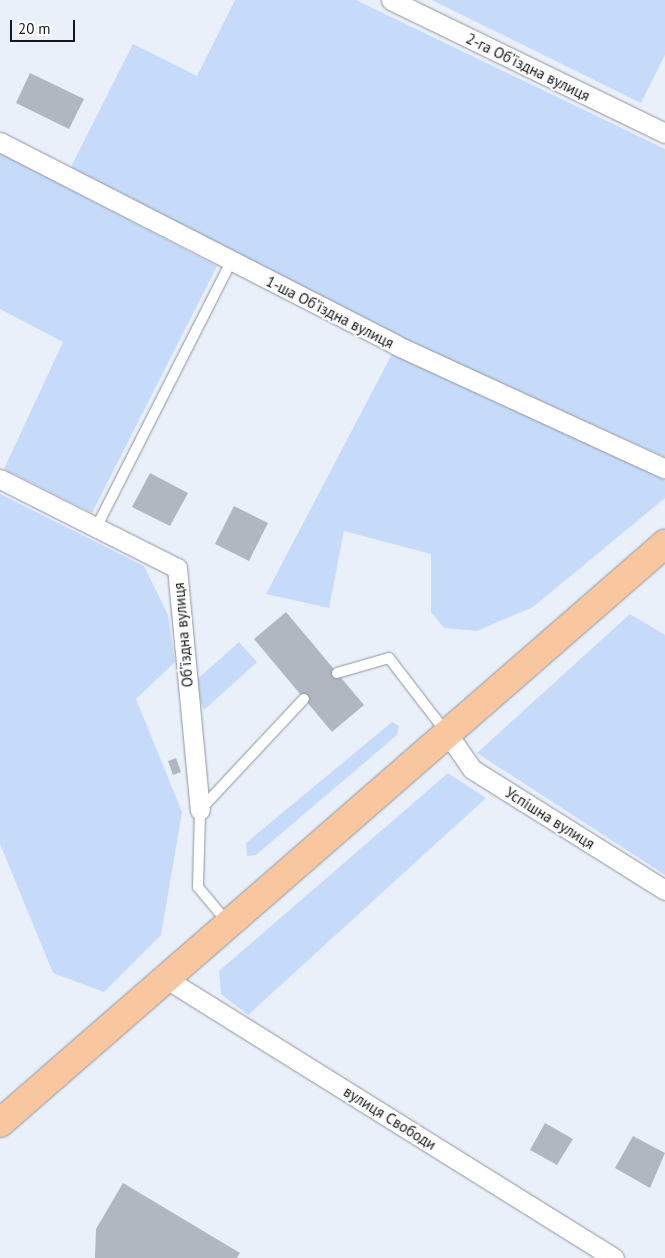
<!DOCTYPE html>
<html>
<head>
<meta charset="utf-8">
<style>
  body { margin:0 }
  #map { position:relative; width:665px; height:1258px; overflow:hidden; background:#eaf0fa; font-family:"PT Sans",sans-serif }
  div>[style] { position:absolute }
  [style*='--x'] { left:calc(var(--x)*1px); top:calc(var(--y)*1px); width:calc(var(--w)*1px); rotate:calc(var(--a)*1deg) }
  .green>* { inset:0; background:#c6daf9 }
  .building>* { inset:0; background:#b1b7c0 }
  .roads { filter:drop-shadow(0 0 1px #8e949d) drop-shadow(0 0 1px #8e949d) }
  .lane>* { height:10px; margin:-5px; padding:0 5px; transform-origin:5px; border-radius:5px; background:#fff }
  .street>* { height:19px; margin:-9.5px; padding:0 9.5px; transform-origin:9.5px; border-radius:9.5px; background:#fff }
  .primary>* { height:28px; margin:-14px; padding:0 14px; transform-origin:14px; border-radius:14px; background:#f8c79f }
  span { translate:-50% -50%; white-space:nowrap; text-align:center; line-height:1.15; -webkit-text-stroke:4px #fdfdfd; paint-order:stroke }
  .street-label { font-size:15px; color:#16181b }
  .scale { position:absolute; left:10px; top:20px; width:65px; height:22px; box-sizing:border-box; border:2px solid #16181b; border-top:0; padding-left:6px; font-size:15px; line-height:18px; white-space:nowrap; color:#16181b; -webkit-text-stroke:4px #fdfdfd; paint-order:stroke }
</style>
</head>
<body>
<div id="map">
  <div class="green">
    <i style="clip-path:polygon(235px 0,356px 0,665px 149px,665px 457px,399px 337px,71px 167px,133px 44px,197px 76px)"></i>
    <i style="clip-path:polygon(432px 0,665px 0,665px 55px,641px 103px)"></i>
    <i style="clip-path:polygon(0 153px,217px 266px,92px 513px,4px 469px,63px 342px,0 309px)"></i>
    <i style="clip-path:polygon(392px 354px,656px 472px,665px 481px,665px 498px,533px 607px,477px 631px,444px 628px,431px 612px,431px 554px,344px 531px,329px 608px,266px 594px)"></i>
    <i style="clip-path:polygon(0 494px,144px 566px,168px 615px,175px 662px,136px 699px,182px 812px,161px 935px,104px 992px,53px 973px,0 844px)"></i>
    <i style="clip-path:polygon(630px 614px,665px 635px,665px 875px,477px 753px)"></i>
    <i style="clip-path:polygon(239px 642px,257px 662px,204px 710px,193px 683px)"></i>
    <i style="clip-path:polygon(392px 722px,399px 726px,397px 735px,256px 855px,247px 856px,246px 843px)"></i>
    <i style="clip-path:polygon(448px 773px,486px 798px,248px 1015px,221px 994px,219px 971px)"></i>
  </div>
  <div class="building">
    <i style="clip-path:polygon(30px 73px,84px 99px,69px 129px,16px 103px)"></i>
    <i style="clip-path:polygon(150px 473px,188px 493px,170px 526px,132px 507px)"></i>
    <i style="clip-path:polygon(234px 506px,268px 523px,249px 561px,215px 544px)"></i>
    <i style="clip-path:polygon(286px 612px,364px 705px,332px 732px,254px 639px)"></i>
    <i style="clip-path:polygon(176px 758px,181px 772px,173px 775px,168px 761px)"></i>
    <i style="clip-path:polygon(545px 1123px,573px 1139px,557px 1165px,530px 1150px)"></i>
    <i style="clip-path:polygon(633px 1136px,665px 1153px,650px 1188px,615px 1168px)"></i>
    <i style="clip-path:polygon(123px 1183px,240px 1253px,237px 1258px,95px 1258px,96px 1229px)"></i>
  </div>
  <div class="roads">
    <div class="lane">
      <i style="--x:96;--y:528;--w:298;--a:-63.1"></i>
      <i style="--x:337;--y:673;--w:54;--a:-16.1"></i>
      <i style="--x:389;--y:658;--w:93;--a:52.4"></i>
      <i style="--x:228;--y:923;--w:47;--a:-129.8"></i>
      <i style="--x:198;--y:887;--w:77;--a:-88.5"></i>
      <i style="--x:200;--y:810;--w:152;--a:-46.9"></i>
    </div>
    <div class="street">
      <i style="--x:391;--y:0;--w:305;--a:25.9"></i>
      <i style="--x:0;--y:142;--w:445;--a:27.1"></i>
      <i style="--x:396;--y:345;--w:296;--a:24.7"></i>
      <i style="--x:0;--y:479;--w:198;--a:26.7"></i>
      <i style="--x:177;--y:568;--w:243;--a:84.6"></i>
      <i style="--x:447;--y:733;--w:44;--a:55.2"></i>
      <i style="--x:472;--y:769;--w:228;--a:32.1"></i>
      <i style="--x:165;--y:978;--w:529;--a:31.95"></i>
    </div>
    <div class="primary">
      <i style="--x:0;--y:1123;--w:882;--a:-41.05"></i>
    </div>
  </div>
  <div class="street-label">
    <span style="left:528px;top:67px;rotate:26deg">2-га Обʼїздна вулиця</span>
    <span style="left:330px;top:312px;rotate:27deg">1-ша Обʼїздна вулиця</span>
    <span style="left:183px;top:635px;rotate:-95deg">Обʼїздна вулиця</span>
    <span style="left:550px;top:818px;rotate:32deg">Успішна вулиця</span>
    <span style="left:390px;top:1118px;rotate:32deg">вулиця Свободи</span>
  </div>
  <div class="scale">20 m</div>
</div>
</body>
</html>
